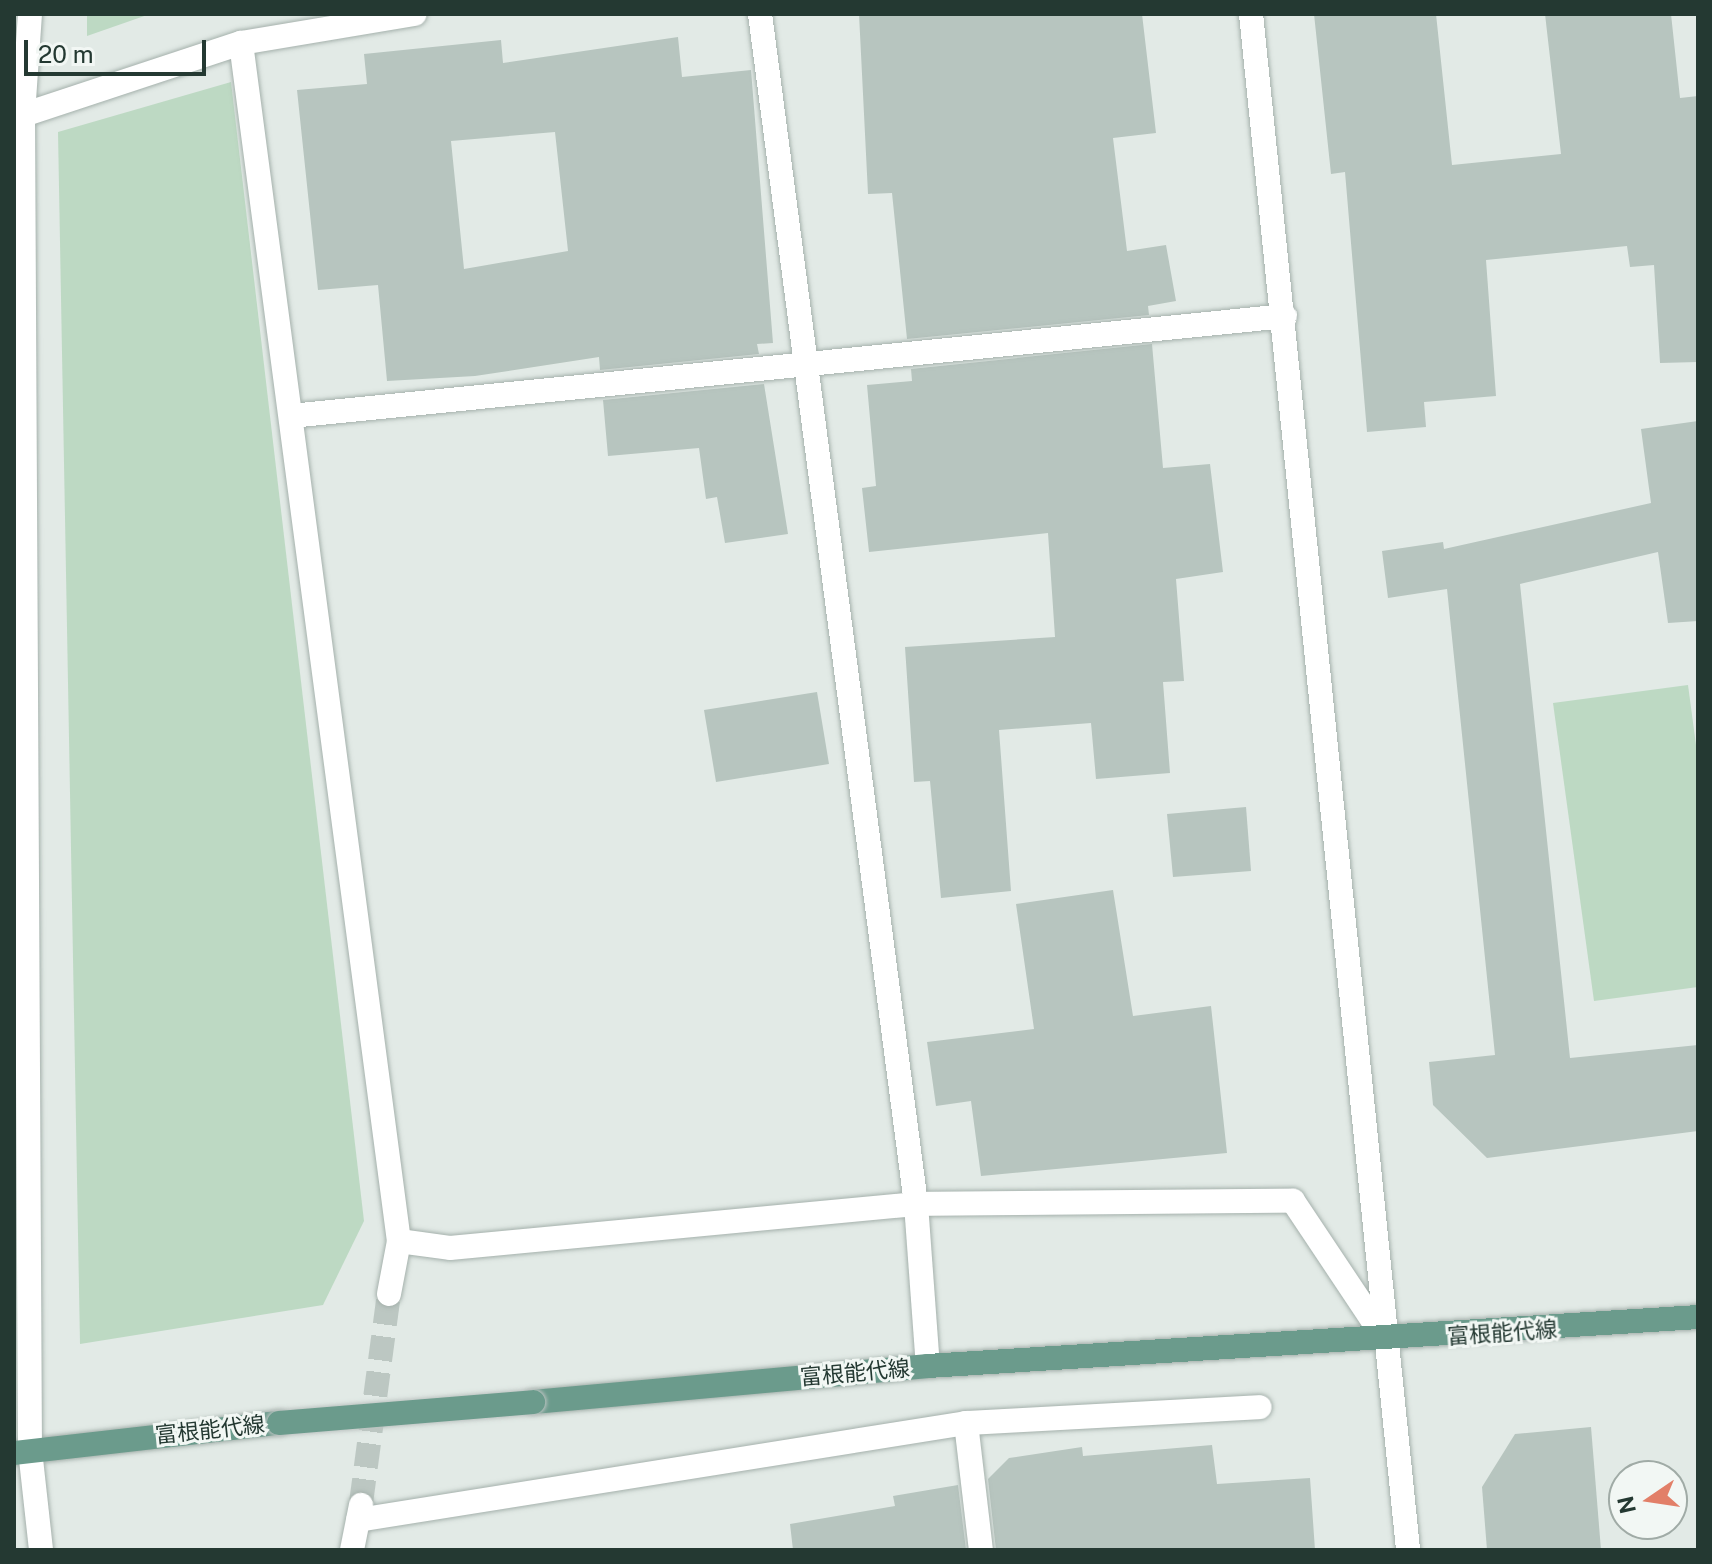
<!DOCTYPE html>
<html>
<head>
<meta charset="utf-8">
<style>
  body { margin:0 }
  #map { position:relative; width:1712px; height:1564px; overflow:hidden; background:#e2eae6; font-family:"Public Sans","Noto Sans JP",sans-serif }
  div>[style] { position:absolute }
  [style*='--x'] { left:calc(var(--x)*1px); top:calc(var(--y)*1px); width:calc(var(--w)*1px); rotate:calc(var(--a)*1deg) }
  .green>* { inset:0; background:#bdd9c3 }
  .building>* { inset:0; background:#b7c5bf }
  .minor-tunnel>* { height:24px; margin-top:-12px; transform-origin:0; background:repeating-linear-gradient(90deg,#bcc7c2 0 24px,transparent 0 36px) }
  .roads { filter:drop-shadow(0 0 2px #a5b1ac) drop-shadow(0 0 2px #a5b1ac) }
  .minor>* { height:24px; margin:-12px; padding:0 12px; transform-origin:12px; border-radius:12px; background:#fff }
  .major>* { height:24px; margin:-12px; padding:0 12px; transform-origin:12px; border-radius:12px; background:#6b9b8c }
  .bridges { filter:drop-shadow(0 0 2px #bdc4c2) drop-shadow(0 0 2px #bdc4c2) }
  .major-bridge>* { height:24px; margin:-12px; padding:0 12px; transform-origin:12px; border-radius:12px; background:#6b9b8c }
  span { translate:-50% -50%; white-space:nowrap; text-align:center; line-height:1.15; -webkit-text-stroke:6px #f2f7f4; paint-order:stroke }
  .street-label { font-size:22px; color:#243932 }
  .frame { position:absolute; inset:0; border:16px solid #243932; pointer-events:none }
  .north { position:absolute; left:1608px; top:1460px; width:80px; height:80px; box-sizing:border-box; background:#f2f7f4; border:2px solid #a0aba6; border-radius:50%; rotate:257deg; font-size:22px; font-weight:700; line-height:32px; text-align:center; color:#243932 }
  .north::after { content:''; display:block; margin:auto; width:28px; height:36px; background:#e27f68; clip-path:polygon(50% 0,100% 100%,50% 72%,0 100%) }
  .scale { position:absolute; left:24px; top:40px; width:182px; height:36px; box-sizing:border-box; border:4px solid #243932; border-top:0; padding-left:10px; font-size:24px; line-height:28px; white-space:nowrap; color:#243932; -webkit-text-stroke:6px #f2f7f4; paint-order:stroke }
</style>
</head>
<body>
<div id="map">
  <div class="green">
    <i style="clip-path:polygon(87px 14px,150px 14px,87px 36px)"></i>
    <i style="clip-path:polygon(231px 82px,364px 1221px,323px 1305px,80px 1344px,58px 132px)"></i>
    <i style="clip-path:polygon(1688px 685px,1698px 760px,1698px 987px,1594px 1001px,1553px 703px)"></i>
  </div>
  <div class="building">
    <i style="clip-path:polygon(859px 14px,1142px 14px,1156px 133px,1113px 138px,1127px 251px,1166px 245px,1176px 301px,1148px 306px,1149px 315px,907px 339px,892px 193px,868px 194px)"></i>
    <i style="clip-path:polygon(1314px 14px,1436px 14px,1452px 165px,1561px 154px,1545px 14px,1671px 14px,1680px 98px,1698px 96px,1698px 362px,1660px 363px,1654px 265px,1630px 267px,1627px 246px,1486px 260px,1496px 396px,1424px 402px,1426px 427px,1367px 432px,1345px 172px,1331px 174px)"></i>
    <i style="clip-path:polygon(evenodd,678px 37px,682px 77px,751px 70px,773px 343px,757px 344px,759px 354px,600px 370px,599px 357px,475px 376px,387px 381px,378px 285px,318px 290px,297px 90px,367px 84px,364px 54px,501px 40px,503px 63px,678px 37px,555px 132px,568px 251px,464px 269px,451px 141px,555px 132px)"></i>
    <i style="clip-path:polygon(1152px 344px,1163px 468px,1210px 464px,1223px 572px,1176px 579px,1184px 681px,1163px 682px,1170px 773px,1096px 779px,1091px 723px,999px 730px,1011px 891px,941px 898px,930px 781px,914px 782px,905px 647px,1055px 637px,1048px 533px,869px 552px,862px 488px,876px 486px,867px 385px,912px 381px,911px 369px)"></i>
    <i style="clip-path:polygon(764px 384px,788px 534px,725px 543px,717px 497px,706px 499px,699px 448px,608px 456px,603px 400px)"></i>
    <i style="clip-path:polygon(1698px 421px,1698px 621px,1668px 623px,1658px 552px,1520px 584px,1570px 1058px,1698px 1045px,1698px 1131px,1487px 1158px,1433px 1105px,1429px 1062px,1495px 1055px,1447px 589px,1388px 598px,1382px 551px,1443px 542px,1444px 549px,1651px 503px,1641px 429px)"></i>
    <i style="clip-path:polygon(817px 692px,829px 764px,716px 782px,704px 710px)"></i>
    <i style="clip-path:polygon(1246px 807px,1251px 871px,1173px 877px,1167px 814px)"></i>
    <i style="clip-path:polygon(1113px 890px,1133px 1016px,1211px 1006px,1227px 1153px,981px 1176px,971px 1101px,936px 1106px,927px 1042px,1034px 1029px,1016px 904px)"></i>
    <i style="clip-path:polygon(1591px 1427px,1601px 1550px,1487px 1550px,1482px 1487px,1515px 1434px)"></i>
    <i style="clip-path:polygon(1212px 1445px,1217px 1484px,1310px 1478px,1315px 1550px,996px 1550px,988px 1479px,1009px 1458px,1082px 1447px,1083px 1456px)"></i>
    <i style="clip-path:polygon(958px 1485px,966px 1550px,793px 1550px,790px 1524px,895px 1506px,893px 1496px)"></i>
  </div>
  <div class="minor-tunnel">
    <i style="--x:361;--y:1503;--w:211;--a:-82.4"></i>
  </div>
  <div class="roads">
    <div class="minor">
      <i style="--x:30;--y:14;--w:101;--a:94"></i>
      <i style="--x:23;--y:115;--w:1335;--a:89.7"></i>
      <i style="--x:30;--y:1450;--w:101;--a:83.7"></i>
      <i style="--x:760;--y:14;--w:1200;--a:82.53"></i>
      <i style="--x:916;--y:1204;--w:162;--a:85.8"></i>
      <i style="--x:1251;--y:14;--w:1544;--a:84.16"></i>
      <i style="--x:241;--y:43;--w:1208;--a:82.49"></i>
      <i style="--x:399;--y:1241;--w:54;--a:100.7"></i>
      <i style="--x:23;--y:115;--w:230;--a:-18.3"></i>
      <i style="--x:241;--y:43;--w:176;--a:-9.5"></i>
      <i style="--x:291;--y:416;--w:999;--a:-5.74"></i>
      <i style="--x:399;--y:1241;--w:51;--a:7.8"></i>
      <i style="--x:450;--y:1248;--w:468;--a:-5.4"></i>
      <i style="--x:916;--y:1204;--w:377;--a:-0.5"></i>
      <i style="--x:1293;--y:1201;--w:162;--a:56.3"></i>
      <i style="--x:966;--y:1423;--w:294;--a:-3.1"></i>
      <i style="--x:358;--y:1520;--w:616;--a:-9.06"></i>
      <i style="--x:966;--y:1423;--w:128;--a:83.3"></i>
      <i style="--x:352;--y:1550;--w:46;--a:-78.7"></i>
    </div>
    <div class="major">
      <i style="--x:533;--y:1402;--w:397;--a:-5.2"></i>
      <i style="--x:928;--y:1366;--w:772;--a:-3.64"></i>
      <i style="--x:14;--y:1453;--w:267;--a:-6.5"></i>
    </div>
  </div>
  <div class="bridges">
    <div class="major-bridge">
      <i style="--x:279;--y:1423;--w:255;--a:-4.7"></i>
    </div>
  </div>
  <div class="street-label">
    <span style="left:1502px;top:1333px;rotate:-4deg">富根能代線</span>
    <span style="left:855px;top:1373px;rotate:-5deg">富根能代線</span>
    <span style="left:210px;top:1430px;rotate:-6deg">富根能代線</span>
  </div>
  <div class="frame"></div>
  <div class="north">N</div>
  <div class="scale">20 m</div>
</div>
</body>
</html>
